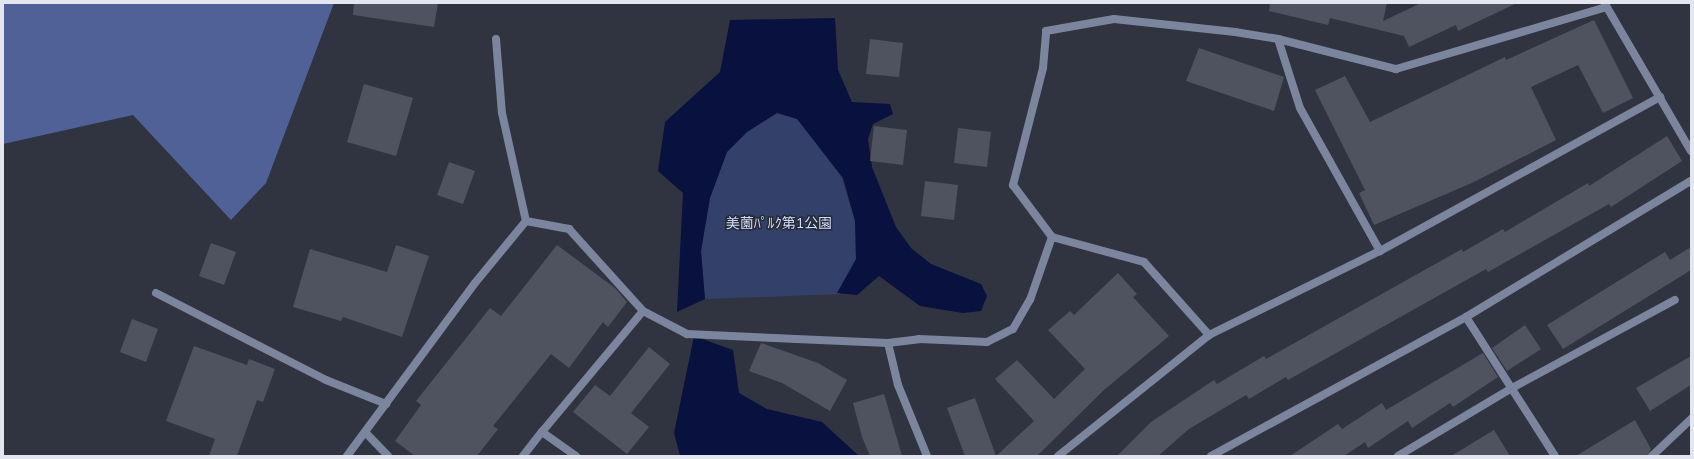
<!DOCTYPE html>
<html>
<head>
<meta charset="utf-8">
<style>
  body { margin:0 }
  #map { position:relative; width:1694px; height:459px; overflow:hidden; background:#2f3440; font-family:Mulish,"Noto Sans JP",sans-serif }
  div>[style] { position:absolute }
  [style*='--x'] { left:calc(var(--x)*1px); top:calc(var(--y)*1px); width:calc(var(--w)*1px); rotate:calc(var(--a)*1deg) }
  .green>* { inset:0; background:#33416a }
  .forest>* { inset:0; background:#4f6196 }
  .water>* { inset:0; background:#09113e }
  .building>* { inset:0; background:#4f5360 }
  .minor>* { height:8px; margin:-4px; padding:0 4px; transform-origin:4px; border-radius:4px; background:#7b859e }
  .tertiary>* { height:8px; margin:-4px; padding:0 4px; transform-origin:4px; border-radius:4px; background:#7b859e }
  span { translate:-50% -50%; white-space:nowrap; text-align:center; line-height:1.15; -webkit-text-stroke:3px #262a35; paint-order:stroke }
  .park-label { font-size:14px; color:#d2deff }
  .frame { position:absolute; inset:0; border:4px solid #e3e6ee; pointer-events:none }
</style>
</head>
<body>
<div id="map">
  <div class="green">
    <i style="clip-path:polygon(777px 113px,797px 118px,842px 178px,855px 221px,856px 259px,840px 294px,705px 299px,701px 251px,710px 198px,727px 152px,747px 132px)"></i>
  </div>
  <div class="forest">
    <i style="clip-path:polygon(3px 3px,334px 3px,266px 183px,231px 220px,133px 115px,3px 144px)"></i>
  </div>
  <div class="water">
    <i style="clip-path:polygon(835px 18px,838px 70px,852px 102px,890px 104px,893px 114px,873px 124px,868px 139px,872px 167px,896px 227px,911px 248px,931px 264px,981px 284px,987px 296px,981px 311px,963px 313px,920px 306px,879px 276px,857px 295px,837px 293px,856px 259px,855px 221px,843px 178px,797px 119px,777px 113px,747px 132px,727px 152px,710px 198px,701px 251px,705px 299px,677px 312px,683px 193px,658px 171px,665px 122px,720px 72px,730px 20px)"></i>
    <i style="clip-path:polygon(694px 336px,733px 350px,739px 393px,767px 409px,822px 422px,859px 456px,680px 456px,674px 433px)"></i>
  </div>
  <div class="building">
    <i style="clip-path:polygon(354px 3px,438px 3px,434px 27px,353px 15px)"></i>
    <i style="clip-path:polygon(1270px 3px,1387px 3px,1383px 21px,1421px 3px,1517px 3px,1458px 31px,1456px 25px,1409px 47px,1404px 36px,1330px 18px,1328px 25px,1269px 11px)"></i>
    <i style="clip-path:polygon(1594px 20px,1633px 98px,1603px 113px,1578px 65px,1531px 87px,1556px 140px,1474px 182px,1374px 225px,1359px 193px,1365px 190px,1315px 90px,1345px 76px,1370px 122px,1505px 57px,1506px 60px)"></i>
    <i style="clip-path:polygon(870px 39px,903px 43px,899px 77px,866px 74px)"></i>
    <i style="clip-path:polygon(1199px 48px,1284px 77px,1274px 111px,1186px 81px)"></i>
    <i style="clip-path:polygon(364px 84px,413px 98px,396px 156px,347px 142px)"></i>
    <i style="clip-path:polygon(874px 126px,907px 130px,903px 165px,870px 161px)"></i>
    <i style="clip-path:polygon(958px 128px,991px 132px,987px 167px,954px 163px)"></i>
    <i style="clip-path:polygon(1667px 136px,1682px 161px,1611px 207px,1609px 204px,1488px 272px,1486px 269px,1288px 380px,1286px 377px,1249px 399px,1246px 395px,1189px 429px,1158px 456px,1117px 456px,1151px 422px,1214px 380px,1217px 384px,1264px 356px,1266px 359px,1462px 249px,1463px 252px,1503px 229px,1505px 232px,1588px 183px,1589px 186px)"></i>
    <i style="clip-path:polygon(449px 162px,475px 171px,463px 204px,437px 195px)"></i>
    <i style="clip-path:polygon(925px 181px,958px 185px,954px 220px,921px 216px)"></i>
    <i style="clip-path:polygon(211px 243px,236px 252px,224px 285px,199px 276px)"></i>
    <i style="clip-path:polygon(396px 245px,429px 256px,402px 337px,343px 317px,341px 321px,293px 307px,310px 249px,387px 272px)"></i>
    <i style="clip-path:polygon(557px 245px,615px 288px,627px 302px,608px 327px,603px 322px,569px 368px,551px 354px,493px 426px,498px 429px,477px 456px,415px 456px,395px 441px,421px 405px,416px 401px,490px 308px,501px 316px)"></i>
    <i style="clip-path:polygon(1691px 247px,1691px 270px,1563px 349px,1547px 325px,1665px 252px,1670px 260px)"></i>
    <i style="clip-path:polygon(1118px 273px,1137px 294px,1133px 297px,1169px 336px,1104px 390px,1037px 456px,965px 456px,947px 408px,975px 398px,996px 456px,1034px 421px,995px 379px,1017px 360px,1054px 399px,1085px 369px,1048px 330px,1070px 311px,1074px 315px)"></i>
    <i style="clip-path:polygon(132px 319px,158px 329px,146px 362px,120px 352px)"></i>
    <i style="clip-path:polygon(1525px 325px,1541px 349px,1507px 371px,1492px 348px)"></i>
    <i style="clip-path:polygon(761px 343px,818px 363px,847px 380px,830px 411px,782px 383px,749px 371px)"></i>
    <i style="clip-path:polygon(194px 346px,247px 365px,249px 359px,275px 369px,263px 402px,257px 400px,237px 456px,209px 456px,215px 439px,166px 421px)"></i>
    <i style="clip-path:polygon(649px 347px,670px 364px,631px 413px,649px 427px,627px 454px,573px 412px,595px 385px,610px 396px)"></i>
    <i style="clip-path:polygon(1483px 353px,1498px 377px,1453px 407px,1450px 403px,1412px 428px,1408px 421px,1368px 448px,1365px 442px,1344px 456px,1290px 456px,1338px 424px,1342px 429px,1382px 403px,1386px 410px)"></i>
    <i style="clip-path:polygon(1691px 356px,1691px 385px,1650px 411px,1636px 388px)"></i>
    <i style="clip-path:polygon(884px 394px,902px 456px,870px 456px,862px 437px,853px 403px)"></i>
    <i style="clip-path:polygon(1635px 420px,1651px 449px,1647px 456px,1576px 456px)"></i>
    <i style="clip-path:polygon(1494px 430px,1510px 456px,1451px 456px)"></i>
  </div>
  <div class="minor">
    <i style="--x:1605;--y:4;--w:170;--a:59.7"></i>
    <i style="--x:496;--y:39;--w:74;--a:85.4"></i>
    <i style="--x:502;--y:113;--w:111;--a:77.5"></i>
    <i style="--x:1278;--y:39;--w:72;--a:72.3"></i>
    <i style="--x:1300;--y:108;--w:164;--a:60.8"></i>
    <i style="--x:1052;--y:237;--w:95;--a:15.2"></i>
    <i style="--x:1144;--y:262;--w:98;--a:48.3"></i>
    <i style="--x:156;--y:293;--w:191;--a:27.1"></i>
    <i style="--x:326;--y:380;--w:65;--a:21.8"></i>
    <i style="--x:643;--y:311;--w:50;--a:27.6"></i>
    <i style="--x:687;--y:334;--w:201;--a:2.6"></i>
    <i style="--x:1466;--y:317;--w:165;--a:57.4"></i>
    <i style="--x:365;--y:432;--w:33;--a:46"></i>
    <i style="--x:347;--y:456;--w:215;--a:-53.5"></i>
    <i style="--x:475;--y:283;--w:80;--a:-50.6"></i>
    <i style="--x:526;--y:221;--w:44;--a:10.5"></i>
    <i style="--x:569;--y:229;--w:110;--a:47.9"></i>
    <i style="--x:643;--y:311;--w:158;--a:129.9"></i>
    <i style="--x:542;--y:432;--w:42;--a:35.2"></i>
    <i style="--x:523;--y:456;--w:31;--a:-52"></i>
    <i style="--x:927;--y:456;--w:77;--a:-112.2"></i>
    <i style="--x:898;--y:385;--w:43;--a:-103.4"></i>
    <i style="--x:888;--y:343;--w:31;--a:-7"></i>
    <i style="--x:919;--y:339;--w:68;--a:2.5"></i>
    <i style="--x:987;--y:342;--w:29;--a:-27"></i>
    <i style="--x:1013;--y:329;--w:34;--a:-60"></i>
    <i style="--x:1030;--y:300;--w:67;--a:-70.8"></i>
    <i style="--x:1052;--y:237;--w:65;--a:-126.9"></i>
    <i style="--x:1013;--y:185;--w:121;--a:-75.6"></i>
    <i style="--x:1043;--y:68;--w:37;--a:-85"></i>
    <i style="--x:1046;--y:31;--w:69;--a:-10"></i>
    <i style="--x:1114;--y:19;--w:122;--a:6.1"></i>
    <i style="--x:1235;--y:32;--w:44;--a:9.2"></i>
    <i style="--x:1278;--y:39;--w:122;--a:14.3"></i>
    <i style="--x:1396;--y:69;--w:219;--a:-16.4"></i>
    <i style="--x:1058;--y:456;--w:193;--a:-38.7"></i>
    <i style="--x:1209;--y:335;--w:191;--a:-26.2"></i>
    <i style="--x:1380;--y:251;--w:320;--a:-28.8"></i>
    <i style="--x:1398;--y:456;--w:133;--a:-30.8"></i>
    <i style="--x:1512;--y:388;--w:185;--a:-28.4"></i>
    <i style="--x:1652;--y:456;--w:54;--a:-43.5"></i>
  </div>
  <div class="tertiary">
    <i style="--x:1211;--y:456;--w:290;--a:-28.6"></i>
    <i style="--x:1466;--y:317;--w:263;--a:-31.2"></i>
  </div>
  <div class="park-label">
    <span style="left:779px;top:223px">美薗ﾊﾟﾙｸ第1公園</span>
  </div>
  <div class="frame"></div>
</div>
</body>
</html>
